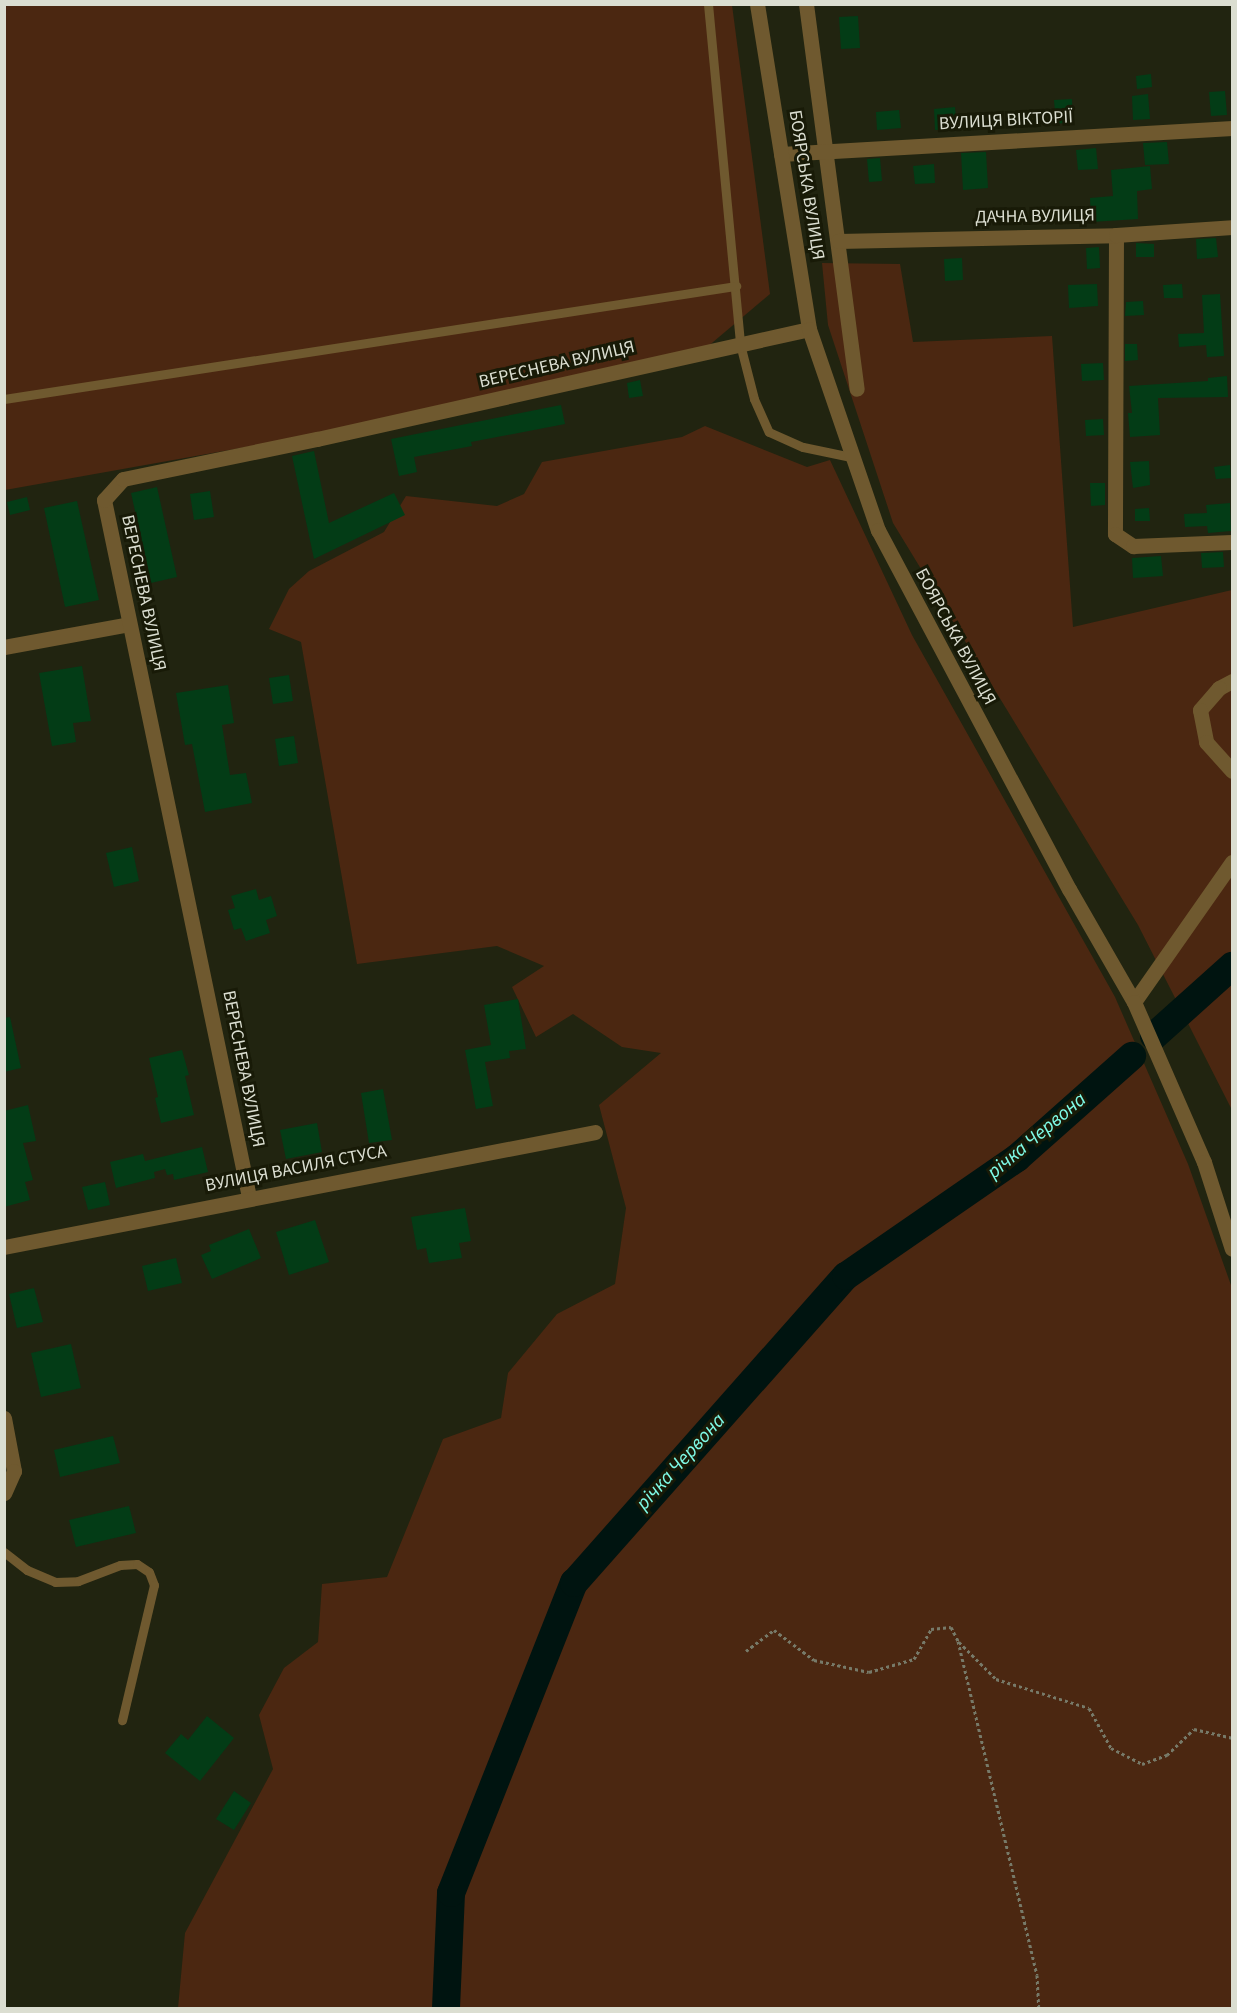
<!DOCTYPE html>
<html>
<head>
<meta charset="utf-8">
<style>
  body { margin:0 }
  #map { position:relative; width:1237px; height:2013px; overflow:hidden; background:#212410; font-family:"Source Sans 3",sans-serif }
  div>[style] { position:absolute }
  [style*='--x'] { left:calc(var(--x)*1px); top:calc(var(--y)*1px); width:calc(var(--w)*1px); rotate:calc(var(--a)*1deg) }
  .green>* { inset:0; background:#4b2711 }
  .river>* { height:28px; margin:-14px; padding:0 14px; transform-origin:14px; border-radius:14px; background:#001410 }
  .building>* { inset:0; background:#033c16 }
  .path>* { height:3px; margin-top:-1.5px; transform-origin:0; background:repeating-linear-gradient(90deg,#777a69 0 3px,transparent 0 6px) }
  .service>* { height:9px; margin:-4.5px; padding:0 4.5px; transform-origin:4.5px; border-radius:4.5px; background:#6f592f }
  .minor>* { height:15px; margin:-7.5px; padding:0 7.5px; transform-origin:7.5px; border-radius:7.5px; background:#6f592f }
  .tertiary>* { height:15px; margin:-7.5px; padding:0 7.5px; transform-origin:7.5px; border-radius:7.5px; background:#6f592f }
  span { translate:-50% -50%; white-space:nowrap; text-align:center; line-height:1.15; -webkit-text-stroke:6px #181a07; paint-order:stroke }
  .street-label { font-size:18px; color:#dbded1 }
  .water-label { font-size:20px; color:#7ffbe7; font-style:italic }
  .frame { position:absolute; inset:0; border:6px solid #dbded1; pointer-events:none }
</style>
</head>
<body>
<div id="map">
  <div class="green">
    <i style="clip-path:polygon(4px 5px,732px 5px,770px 294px,706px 348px,533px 396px,5px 490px)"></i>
    <i style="clip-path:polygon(822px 263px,900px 264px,913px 342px,1052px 336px,1073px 627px,1232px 590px,1232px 1110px,1138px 925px,893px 523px,828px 325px)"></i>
    <i style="clip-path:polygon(705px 426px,807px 467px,830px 460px,912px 635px,1115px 997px,1188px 1164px,1232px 1288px,1232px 2008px,178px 2008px,185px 1933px,273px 1769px,259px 1715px,284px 1668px,318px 1642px,322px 1584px,387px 1577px,443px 1439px,501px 1418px,508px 1373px,557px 1314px,615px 1284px,626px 1208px,599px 1105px,661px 1053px,622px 1047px,573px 1014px,536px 1037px,512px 987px,544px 966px,497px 946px,357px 964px,301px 642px,269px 629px,289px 589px,309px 571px,384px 532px,406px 496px,497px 506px,524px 494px,542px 462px,682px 437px)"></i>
  </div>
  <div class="river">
    <i style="--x:1154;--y:1036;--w:105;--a:-41.9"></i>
    <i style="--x:446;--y:2008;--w:115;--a:-87.5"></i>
    <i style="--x:451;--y:1893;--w:334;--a:-68.4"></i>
    <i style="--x:574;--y:1583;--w:410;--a:-48.5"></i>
    <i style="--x:846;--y:1276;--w:208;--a:-34.6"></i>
    <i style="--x:1017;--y:1158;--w:154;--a:-41.6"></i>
  </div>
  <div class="building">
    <i style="clip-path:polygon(858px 16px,860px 48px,841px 49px,839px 17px)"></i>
    <i style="clip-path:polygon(1151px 74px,1152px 87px,1137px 89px,1136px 76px)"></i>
    <i style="clip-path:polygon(1225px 91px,1227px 115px,1211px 116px,1209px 92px)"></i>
    <i style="clip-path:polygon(1148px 94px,1150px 119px,1133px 120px,1132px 96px)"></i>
    <i style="clip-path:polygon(1072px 99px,1073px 122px,1056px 124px,1054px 100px)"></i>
    <i style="clip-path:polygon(955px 107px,957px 129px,935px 130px,934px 109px)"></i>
    <i style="clip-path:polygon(899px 110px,901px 128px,877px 130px,876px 112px)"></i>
    <i style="clip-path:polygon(1167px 142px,1169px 164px,1145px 165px,1143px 143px)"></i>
    <i style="clip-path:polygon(1096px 148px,1098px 169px,1078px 170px,1076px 150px)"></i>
    <i style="clip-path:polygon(986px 152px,988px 188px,963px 190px,961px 153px)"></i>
    <i style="clip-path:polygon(880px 158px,882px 181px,869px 182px,867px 159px)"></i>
    <i style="clip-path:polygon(934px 164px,935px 183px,915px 184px,913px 166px)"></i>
    <i style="clip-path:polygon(1150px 166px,1152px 189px,1137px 191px,1138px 219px,1091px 222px,1090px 198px,1113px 196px,1111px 170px)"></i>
    <i style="clip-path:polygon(1216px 238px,1218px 257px,1197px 259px,1196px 239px)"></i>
    <i style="clip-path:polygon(1136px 243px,1154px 244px,1154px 257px,1136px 257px)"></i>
    <i style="clip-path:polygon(1099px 247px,1100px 268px,1087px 269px,1086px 248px)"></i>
    <i style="clip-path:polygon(962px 258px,963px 280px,945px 281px,944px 259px)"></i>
    <i style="clip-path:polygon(1097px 284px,1098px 306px,1069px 308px,1068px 285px)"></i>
    <i style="clip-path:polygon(1182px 284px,1183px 298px,1164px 298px,1163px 285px)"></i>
    <i style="clip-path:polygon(1220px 294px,1224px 356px,1207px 357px,1206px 345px,1179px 347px,1178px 334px,1204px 333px,1202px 295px)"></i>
    <i style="clip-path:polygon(1143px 301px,1144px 315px,1125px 316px,1126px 302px)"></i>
    <i style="clip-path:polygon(1125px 344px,1137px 344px,1138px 360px,1125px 361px)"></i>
    <i style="clip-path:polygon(1103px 363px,1104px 380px,1082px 381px,1081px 364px)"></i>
    <i style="clip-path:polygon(1227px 376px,1228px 397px,1158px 398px,1160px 435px,1130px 437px,1128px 413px,1132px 413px,1129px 386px,1208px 381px,1208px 378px)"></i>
    <i style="clip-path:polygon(640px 380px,643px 396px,629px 398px,627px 383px)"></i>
    <i style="clip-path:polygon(561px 405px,565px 424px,471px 442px,472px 446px,414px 457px,417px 472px,399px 476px,391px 439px)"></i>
    <i style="clip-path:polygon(1103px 419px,1104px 435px,1086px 436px,1085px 420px)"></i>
    <i style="clip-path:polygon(314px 451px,329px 523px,394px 493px,405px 515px,314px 559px,292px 456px)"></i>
    <i style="clip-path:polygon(1149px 461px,1150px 485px,1133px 488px,1130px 462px)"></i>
    <i style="clip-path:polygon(1230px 465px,1231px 478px,1216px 479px,1214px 467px)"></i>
    <i style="clip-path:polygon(1090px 483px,1105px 483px,1105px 505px,1091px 506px)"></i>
    <i style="clip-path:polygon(157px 487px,177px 577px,151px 583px,131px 493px)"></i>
    <i style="clip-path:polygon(210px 491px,214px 517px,194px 520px,190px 494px)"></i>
    <i style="clip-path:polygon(27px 497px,30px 510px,10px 515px,7px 502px)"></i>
    <i style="clip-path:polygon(77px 501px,99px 600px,65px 607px,44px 508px)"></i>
    <i style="clip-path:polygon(1230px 503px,1231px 531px,1208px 533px,1207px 526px,1185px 527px,1184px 514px,1207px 513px,1206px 505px)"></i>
    <i style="clip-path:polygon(1149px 508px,1150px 521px,1135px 521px,1135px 509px)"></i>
    <i style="clip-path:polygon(1223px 552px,1224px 567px,1202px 568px,1201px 553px)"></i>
    <i style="clip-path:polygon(1161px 556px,1163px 576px,1133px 578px,1132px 558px)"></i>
    <i style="clip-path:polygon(82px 666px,91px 721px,73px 723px,76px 742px,52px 746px,39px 673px)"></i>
    <i style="clip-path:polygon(289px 675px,293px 701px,273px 704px,269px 678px)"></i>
    <i style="clip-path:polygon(228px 685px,234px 723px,222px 725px,230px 775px,246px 773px,252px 803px,205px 812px,192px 744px,185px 745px,176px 693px)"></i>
    <i style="clip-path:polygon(294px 736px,298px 763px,279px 766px,275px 739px)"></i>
    <i style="clip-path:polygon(132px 847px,139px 881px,114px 887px,106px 853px)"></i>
    <i style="clip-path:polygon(256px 889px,259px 900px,271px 896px,277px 916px,266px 920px,270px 933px,246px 941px,241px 928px,234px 930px,228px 910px,235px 908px,231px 896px)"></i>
    <i style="clip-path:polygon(518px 999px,526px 1049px,509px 1051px,510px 1058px,485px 1062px,493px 1106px,476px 1109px,465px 1050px,491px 1045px,484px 1005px)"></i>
    <i style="clip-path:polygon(10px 1017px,21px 1068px,4px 1072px,4px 1018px)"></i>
    <i style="clip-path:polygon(182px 1050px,189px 1075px,185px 1076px,194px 1115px,161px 1123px,155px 1098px,158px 1097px,149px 1058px)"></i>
    <i style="clip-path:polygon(383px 1089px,392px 1140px,369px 1143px,361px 1093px)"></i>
    <i style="clip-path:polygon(28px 1105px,36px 1141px,23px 1143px,33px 1180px,25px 1182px,30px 1200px,4px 1207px,4px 1111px)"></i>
    <i style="clip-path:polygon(317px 1123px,322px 1152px,286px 1159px,280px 1130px)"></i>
    <i style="clip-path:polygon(202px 1147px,208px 1172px,174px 1180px,173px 1174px,167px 1175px,165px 1169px,154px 1172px,155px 1178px,116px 1188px,110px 1162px,143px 1154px,145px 1161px)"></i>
    <i style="clip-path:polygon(105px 1182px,110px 1205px,88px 1210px,82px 1187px)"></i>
    <i style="clip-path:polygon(465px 1208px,471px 1241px,459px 1243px,462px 1258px,429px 1263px,426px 1248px,417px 1250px,411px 1217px)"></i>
    <i style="clip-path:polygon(315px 1220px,329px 1262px,289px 1275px,276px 1232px)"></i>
    <i style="clip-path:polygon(249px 1229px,261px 1258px,212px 1279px,201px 1255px,211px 1251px,209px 1245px)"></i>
    <i style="clip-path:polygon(176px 1258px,182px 1283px,148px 1291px,142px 1266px)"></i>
    <i style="clip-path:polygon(34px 1288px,43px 1322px,17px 1328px,9px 1294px)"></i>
    <i style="clip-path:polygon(71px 1344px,81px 1388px,41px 1397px,31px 1353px)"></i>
    <i style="clip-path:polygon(113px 1436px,120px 1463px,60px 1477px,54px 1450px)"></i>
    <i style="clip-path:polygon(129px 1506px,136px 1533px,76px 1547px,69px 1520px)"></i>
    <i style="clip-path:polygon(207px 1716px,234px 1738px,200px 1781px,165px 1753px,181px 1734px,188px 1740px)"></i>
    <i style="clip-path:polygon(234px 1791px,251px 1803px,234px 1830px,216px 1819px)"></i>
  </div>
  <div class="path">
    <i style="--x:959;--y:1642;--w:52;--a:45"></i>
    <i style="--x:996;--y:1679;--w:97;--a:17.3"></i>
    <i style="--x:1089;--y:1708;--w:46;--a:61.2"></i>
    <i style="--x:1111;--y:1748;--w:35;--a:27"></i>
    <i style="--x:1142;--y:1764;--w:27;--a:-20"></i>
    <i style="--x:1167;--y:1755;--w:37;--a:-44"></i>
    <i style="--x:1194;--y:1729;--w:39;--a:13"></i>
    <i style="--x:746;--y:1651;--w:35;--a:-37"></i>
    <i style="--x:774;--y:1630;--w:50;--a:36.9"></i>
    <i style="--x:814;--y:1660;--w:56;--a:12.3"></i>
    <i style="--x:869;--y:1672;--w:47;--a:-16.1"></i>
    <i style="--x:914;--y:1659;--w:34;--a:-60"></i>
    <i style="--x:931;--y:1629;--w:20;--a:-6"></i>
    <i style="--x:951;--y:1627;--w:16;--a:63"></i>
    <i style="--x:958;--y:1641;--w:343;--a:76.7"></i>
    <i style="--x:1037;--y:1975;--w:33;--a:87"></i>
  </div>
  <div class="service">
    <i style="--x:708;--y:4;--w:342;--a:84.6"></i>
    <i style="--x:740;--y:344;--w:57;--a:75.7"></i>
    <i style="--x:754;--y:399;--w:36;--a:66"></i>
    <i style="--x:769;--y:432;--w:37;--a:24"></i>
    <i style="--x:803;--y:447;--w:49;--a:11.8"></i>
    <i style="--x:4;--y:399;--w:741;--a:-8.78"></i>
    <i style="--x:4;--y:1552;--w:29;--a:38"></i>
    <i style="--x:27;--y:1570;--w:30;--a:23"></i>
    <i style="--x:55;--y:1582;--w:23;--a:-2"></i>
    <i style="--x:78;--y:1581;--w:45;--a:-20.9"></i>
    <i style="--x:120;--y:1565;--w:17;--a:-3"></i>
    <i style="--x:137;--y:1564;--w:14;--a:34"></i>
    <i style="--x:149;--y:1572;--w:14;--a:69"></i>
    <i style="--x:154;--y:1585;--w:139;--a:103.3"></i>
  </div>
  <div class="minor">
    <i style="--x:806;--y:4;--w:388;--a:82.5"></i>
    <i style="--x:781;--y:154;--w:452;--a:-3.3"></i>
    <i style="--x:1116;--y:235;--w:299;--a:90.2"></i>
    <i style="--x:1115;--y:534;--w:22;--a:34"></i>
    <i style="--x:1133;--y:546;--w:99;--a:-2.3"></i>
    <i style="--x:838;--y:241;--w:278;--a:-1.2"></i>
    <i style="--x:1116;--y:235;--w:116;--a:-3.9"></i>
    <i style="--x:4;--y:647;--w:127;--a:-10.4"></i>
    <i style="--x:1232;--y:681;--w:15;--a:152"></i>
    <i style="--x:1219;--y:688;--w:29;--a:131"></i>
    <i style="--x:1200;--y:710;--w:33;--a:79"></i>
    <i style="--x:1206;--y:742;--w:39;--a:48"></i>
    <i style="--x:1134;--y:1002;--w:171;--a:-55"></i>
    <i style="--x:249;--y:1197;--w:712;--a:-101.75"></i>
    <i style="--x:104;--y:500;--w:28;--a:-48"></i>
    <i style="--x:123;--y:479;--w:198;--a:-11.7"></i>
    <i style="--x:317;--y:439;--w:504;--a:-12.6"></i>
    <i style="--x:4;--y:1247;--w:602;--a:-11.01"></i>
    <i style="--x:4;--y:1418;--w:54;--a:79.3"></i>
    <i style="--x:14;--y:1471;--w:24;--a:114"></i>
  </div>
  <div class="tertiary">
    <i style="--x:757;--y:4;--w:329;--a:80.9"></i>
    <i style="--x:809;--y:329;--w:213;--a:71.1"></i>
    <i style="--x:878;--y:530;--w:407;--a:62"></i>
    <i style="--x:1069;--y:889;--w:130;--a:60.1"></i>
    <i style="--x:1134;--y:1002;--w:175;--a:66.4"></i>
    <i style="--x:1204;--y:1162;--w:91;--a:72.2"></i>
  </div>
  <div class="street-label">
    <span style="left:1006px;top:121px;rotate:-3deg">ВУЛИЦЯ ВІКТОРІЇ</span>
    <span style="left:806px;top:185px;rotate:81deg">БОЯРСЬКА ВУЛИЦЯ</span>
    <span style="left:1035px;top:217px;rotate:-1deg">ДАЧНА ВУЛИЦЯ</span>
    <span style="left:557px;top:365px;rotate:-13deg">ВЕРЕСНЕВА ВУЛИЦЯ</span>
    <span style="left:143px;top:593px;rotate:78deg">ВЕРЕСНЕВА ВУЛИЦЯ</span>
    <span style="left:955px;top:637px;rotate:62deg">БОЯРСЬКА ВУЛИЦЯ</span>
    <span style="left:243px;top:1069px;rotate:79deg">ВЕРЕСНЕВА ВУЛИЦЯ</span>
    <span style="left:296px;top:1169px;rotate:-11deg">ВУЛИЦЯ ВАСИЛЯ СТУСА</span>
  </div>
  <div class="water-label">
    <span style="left:1037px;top:1136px;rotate:-40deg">річка Червона</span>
    <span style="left:681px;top:1462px;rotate:-48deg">річка Червона</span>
  </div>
  <div class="frame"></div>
</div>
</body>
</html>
